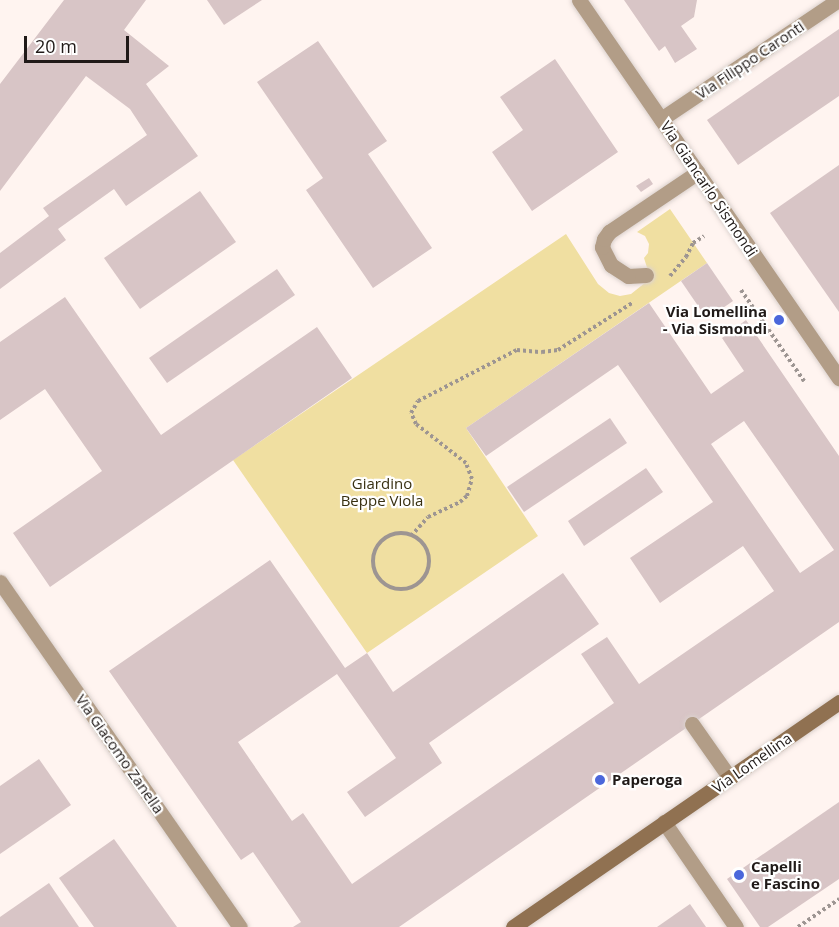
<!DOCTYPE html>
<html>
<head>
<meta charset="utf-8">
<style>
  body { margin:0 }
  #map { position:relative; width:839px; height:927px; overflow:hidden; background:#fff4f0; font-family:"Open Sans",sans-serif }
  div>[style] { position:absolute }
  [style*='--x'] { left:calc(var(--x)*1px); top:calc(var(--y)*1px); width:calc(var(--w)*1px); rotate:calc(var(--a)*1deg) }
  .green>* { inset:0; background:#f0dfa1 }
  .building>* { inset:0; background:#d8c5c6 }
  .path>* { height:4px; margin-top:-2px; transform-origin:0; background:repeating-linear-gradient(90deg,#9d9592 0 3px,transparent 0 6px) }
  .path>.ring { margin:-2px; padding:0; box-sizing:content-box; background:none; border:4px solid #9d9592; border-radius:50% }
  .roads { filter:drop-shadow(0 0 2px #dbd1cd) drop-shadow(0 0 2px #dbd1cd) }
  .lane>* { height:15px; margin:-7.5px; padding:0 7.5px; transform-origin:7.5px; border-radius:7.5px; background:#b29d87 }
  .street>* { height:15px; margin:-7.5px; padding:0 7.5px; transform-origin:7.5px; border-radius:7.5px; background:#b29d87 }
  .secondary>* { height:15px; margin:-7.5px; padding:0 7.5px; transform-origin:7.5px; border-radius:7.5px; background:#907151 }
  .dots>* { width:16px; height:16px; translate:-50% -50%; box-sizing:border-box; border:3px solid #fff; border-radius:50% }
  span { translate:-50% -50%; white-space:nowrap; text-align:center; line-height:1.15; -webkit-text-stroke:4.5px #fff; paint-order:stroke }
  .street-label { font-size:15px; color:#201a18 }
  .poi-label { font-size:15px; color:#201a18; font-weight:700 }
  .right { translate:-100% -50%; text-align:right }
  .left { translate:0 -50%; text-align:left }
  .park-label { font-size:15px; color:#383011 }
  .scale { position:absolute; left:24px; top:36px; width:105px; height:27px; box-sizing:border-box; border:3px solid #201a18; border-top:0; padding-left:8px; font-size:18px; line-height:21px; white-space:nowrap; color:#201a18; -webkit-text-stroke:4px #fff; paint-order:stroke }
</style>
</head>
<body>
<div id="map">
  <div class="green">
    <i style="clip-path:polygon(670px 209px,707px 263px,466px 428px,538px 536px,367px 653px,233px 460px,566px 234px,598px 284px,609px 293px,620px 296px,631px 294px,646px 282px,649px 274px,644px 258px,648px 253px,649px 244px,645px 236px,637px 232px)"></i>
  </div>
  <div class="building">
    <i style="clip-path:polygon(64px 0,146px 0,124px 30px,169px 66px,146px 84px,198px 156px,126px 206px,114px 189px,58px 229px,66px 240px,0 289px,0 253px,49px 216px,43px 208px,147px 135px,130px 109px,86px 76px,0 191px,0 84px)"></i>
    <i style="clip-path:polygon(207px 0,262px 0,224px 25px)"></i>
    <i style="clip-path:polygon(624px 0,697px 0,694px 17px,681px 26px,697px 49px,675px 63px,665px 46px,659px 51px)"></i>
    <i style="clip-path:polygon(839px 29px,839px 96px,738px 165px,707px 120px)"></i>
    <i style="clip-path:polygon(318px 41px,387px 141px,368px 154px,432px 248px,373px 288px,306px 190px,323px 178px,257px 82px)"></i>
    <i style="clip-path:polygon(555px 59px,618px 152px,532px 211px,492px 152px,523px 130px,500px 97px)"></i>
    <i style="clip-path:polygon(839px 165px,839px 312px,770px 213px)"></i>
    <i style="clip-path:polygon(649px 178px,653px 184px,641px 192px,636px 186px)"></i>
    <i style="clip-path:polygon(200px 191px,236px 242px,140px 309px,104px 258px)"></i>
    <i style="clip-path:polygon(707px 263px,733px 301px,707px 319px,681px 281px)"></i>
    <i style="clip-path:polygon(277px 269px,295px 295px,167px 383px,149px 358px)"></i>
    <i style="clip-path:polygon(65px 297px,161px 435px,317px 327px,352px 378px,50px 587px,13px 533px,102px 471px,45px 389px,0 420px,0 342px)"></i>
    <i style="clip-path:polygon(evenodd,649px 303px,711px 394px,744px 371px,722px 338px,746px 320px,839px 456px,839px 622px,399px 927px,293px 927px,301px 922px,253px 852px,241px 860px,109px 671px,270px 560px,345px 668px,367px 653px,393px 692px,563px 573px,599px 624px,429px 743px,442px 763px,365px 817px,347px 792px,396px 758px,337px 674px,238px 742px,292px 821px,303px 813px,352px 884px,614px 703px,581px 654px,607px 637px,639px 684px,774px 591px,743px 546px,660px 603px,630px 558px,713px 502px,618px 365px,486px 456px,466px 428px,649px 303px,744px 421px,834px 550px,800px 573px,711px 444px,744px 421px)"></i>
    <i style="clip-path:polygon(610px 418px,627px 443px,524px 512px,507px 487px)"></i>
    <i style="clip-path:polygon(646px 468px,663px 492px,584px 546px,568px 521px)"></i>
    <i style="clip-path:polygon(39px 759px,71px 805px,0 854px,0 786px)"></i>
    <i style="clip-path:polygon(839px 802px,839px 879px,768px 927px,760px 927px,727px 879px)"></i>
    <i style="clip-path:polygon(114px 839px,177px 927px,94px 927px,59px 878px)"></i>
    <i style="clip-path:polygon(49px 883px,79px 927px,0 927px,0 917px)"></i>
    <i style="clip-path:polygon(690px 904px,706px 927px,657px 927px)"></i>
  </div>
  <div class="path">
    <i style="--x:670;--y:276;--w:25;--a:-50"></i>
    <i style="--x:686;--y:257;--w:16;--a:-63"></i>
    <i style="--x:693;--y:243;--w:13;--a:-32"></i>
    <i style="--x:741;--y:290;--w:111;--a:55.3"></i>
    <i class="ring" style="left:373px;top:533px;width:52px;height:52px"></i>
    <i style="--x:411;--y:536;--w:25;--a:-48"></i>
    <i style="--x:428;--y:517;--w:35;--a:-25"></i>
    <i style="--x:460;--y:502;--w:9;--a:-41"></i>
    <i style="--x:467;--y:496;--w:18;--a:-74"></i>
    <i style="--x:472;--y:479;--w:17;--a:-111"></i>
    <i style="--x:466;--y:463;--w:63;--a:-142"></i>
    <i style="--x:416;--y:424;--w:12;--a:-114"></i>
    <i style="--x:411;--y:413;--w:14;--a:-60"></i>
    <i style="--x:418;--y:401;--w:111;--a:-27.3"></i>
    <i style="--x:517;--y:350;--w:25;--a:5"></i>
    <i style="--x:542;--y:352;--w:16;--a:-7"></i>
    <i style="--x:558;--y:350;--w:88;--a:-32.4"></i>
    <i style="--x:798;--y:927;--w:50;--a:-34.3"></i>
  </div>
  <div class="roads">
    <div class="lane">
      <i style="--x:646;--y:275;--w:18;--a:177"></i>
      <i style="--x:628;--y:276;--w:20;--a:-147"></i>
      <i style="--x:611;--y:265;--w:20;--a:-117"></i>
      <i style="--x:602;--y:247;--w:8;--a:-76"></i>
      <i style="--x:604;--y:239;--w:9;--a:-54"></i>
      <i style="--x:609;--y:232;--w:107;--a:-34"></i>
      <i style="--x:692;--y:724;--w:66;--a:54.9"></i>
      <i style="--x:664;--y:822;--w:127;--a:55.6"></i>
    </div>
    <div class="street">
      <i style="--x:579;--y:0;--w:459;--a:55.5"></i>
      <i style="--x:661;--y:119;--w:213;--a:-33.9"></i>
      <i style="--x:0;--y:582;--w:420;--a:55.2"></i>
    </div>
    <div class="secondary">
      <i style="--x:513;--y:927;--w:396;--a:-34.6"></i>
    </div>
  </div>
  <div class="dots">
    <i style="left:779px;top:320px;background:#4b67db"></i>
    <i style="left:600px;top:780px;background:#4b67db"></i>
    <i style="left:739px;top:875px;background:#4b67db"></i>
  </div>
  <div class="street-label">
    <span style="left:750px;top:60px;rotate:-34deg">Via Filippo Caronti</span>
    <span style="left:709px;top:189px;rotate:56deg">Via Giancarlo Sismondi</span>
    <span style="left:120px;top:754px;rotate:55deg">Via Giacomo Zanella</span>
    <span style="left:752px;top:763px;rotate:-35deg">Via Lomellina</span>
  </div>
  <div class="poi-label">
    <span class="right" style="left:767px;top:320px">Via Lomellina<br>- Via Sismondi</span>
    <span class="left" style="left:612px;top:780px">Paperoga</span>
    <span class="left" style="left:751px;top:875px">Capelli<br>e Fascino</span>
  </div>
  <div class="park-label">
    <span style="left:382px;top:492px">Giardino<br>Beppe Viola</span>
  </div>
  <div class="scale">20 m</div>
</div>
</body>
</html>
